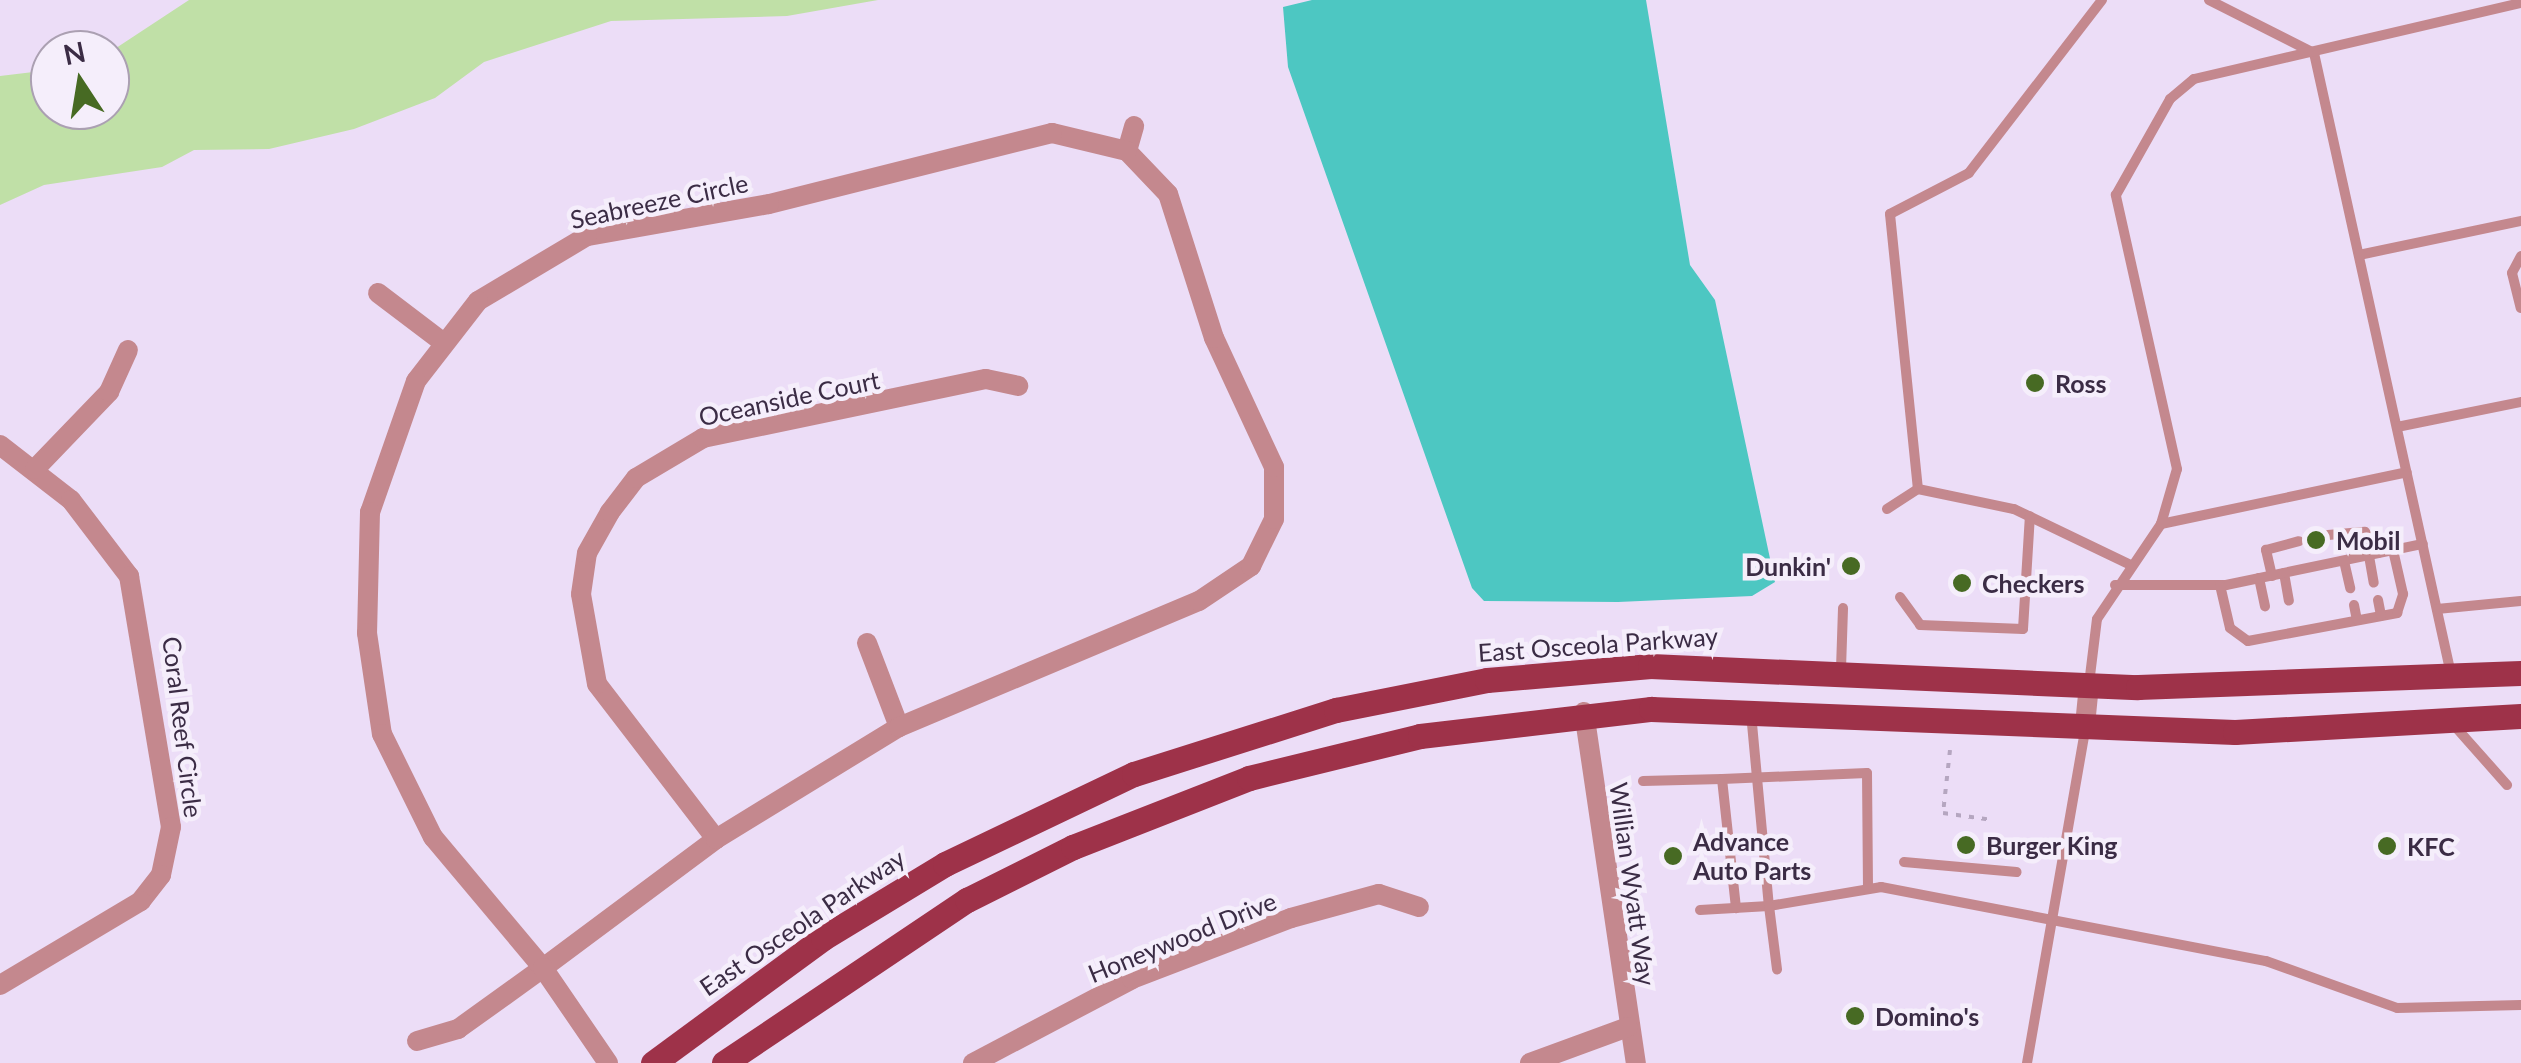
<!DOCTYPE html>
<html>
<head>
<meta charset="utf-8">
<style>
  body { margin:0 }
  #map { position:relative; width:2521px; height:1063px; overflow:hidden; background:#ecddf7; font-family:Lato,sans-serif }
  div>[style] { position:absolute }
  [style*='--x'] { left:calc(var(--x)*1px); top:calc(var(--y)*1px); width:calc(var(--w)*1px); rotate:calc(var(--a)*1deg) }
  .green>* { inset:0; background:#c0e0a7 }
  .water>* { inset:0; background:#4dc7c2 }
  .path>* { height:4px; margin-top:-2px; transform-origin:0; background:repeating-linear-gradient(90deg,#b5a6c0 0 5px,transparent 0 13px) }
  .service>* { height:10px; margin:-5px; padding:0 5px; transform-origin:5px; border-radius:5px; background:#c4888e }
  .minor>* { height:20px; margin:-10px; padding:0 10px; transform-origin:10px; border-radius:10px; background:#c4888e }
  .primary>* { height:25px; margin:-12.5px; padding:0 12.5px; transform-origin:12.5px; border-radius:12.5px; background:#9e3249 }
  .dots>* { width:28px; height:28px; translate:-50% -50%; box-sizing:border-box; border:5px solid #f5eefb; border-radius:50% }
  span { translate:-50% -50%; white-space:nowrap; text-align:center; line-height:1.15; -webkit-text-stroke:9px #f5eefb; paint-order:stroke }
  .street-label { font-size:25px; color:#3b2c45 }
  .poi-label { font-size:25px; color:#3b2c45; font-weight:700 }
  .left { translate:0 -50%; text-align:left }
  .right { translate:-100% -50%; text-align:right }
  .north { position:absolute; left:30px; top:30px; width:100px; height:100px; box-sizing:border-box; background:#f5eefb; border:2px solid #aba0b2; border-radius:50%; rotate:348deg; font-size:28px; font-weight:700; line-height:40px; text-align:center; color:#3b2c45 }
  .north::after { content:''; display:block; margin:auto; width:35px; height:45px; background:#476a23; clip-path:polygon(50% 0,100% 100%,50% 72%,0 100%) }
</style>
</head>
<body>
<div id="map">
  <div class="green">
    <i style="clip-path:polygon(189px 0,878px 0,787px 16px,611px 21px,484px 62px,435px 98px,354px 129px,269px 149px,194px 150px,162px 167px,44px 185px,0 205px,0 76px,50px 70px,50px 110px,110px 110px,110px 52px)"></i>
  </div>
  <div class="water">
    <i style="clip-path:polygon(1312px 0,1646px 0,1690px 265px,1715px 300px,1775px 582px,1752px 596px,1618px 602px,1484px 601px,1472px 588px,1288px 67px,1283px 7px)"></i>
  </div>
  <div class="path">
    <i style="--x:1950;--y:750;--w:63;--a:96.3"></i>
    <i style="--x:1943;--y:813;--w:50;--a:8"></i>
  </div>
  <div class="service">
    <i style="--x:2102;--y:0;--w:218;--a:127.6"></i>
    <i style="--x:1969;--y:173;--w:89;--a:152.6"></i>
    <i style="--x:1890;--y:214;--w:276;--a:84.2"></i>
    <i style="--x:1918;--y:489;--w:98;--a:11.8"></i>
    <i style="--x:2014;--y:509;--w:130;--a:25.6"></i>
    <i style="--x:2209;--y:0;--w:118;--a:26.8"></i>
    <i style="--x:2314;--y:53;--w:636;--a:77.56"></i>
    <i style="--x:2359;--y:255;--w:166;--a:-11.9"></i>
    <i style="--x:2521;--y:256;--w:19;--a:118"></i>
    <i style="--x:2512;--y:273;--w:36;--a:76"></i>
    <i style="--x:2397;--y:427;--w:126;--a:-11.4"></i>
    <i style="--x:1887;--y:509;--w:37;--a:-33"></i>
    <i style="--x:2161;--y:524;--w:57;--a:-73.8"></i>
    <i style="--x:2177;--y:469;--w:281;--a:-102.6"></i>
    <i style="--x:2116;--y:195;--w:110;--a:-60.6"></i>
    <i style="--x:2170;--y:99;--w:31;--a:-40"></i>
    <i style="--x:2194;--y:79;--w:336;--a:-13.1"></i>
    <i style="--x:2328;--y:535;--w:37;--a:-5"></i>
    <i style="--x:2365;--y:532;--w:25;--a:56"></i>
    <i style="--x:2369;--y:556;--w:27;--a:80"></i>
    <i style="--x:2344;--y:561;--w:28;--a:77"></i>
    <i style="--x:2284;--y:573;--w:28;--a:80"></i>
    <i style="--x:2272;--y:576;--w:27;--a:-103"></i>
    <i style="--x:2266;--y:550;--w:34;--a:-15"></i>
    <i style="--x:2259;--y:578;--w:29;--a:78"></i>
    <i style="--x:2115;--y:585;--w:111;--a:0"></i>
    <i style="--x:2226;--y:585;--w:201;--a:-11.8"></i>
    <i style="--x:2220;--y:585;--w:44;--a:76.9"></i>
    <i style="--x:2230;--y:628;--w:22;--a:36"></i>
    <i style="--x:2248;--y:641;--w:152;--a:-10.6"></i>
    <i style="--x:2397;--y:613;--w:20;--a:-72"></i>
    <i style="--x:2403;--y:594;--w:45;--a:-102.8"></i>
    <i style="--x:1900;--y:597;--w:34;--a:54"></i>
    <i style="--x:1920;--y:625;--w:103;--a:2.2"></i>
    <i style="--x:2023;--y:629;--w:113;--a:-86.5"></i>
    <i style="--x:2378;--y:600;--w:16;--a:79"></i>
    <i style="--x:2354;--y:605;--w:15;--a:79"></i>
    <i style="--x:2437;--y:609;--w:84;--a:-5.4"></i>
    <i style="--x:1841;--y:669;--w:61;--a:-88.1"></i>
    <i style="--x:2089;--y:684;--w:65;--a:-83"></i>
    <i style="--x:2097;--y:619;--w:115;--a:-56"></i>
    <i style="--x:2161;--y:524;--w:251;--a:-11.9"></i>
    <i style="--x:1751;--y:713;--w:194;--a:84.7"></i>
    <i style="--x:1769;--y:906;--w:114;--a:-9.6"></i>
    <i style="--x:1881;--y:887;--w:392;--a:10.9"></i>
    <i style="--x:2266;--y:961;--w:139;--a:19.7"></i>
    <i style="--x:2397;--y:1008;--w:124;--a:-1.4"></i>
    <i style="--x:2452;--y:723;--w:83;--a:48.4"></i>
    <i style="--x:1722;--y:779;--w:145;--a:-2.4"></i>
    <i style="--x:1867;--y:773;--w:116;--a:89.5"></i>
    <i style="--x:1643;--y:781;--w:79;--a:-1.5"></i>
    <i style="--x:1722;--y:779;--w:130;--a:83.8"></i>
    <i style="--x:1904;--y:862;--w:113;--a:5.1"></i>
    <i style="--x:1700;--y:910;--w:69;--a:-3.3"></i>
    <i style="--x:1769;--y:906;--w:64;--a:82.8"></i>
    <i style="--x:2027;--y:1063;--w:339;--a:-80.1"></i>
  </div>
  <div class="minor">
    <i style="--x:1127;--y:151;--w:26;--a:-74"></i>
    <i style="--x:378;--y:293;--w:78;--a:37.2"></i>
    <i style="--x:0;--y:445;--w:90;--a:37.8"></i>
    <i style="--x:71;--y:500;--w:96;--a:52.7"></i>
    <i style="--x:129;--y:576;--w:254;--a:80.5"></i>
    <i style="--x:171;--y:827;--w:49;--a:101.8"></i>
    <i style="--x:161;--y:875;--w:33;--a:128"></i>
    <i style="--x:141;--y:901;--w:164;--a:149.2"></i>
    <i style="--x:35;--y:469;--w:107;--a:-46.1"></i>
    <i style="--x:109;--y:392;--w:46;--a:-65.7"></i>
    <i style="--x:867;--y:643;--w:90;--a:69.1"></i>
    <i style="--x:1584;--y:712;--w:355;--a:81.6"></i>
    <i style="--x:2085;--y:725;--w:40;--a:-84.3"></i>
    <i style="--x:716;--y:839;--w:195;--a:-127.5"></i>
    <i style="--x:597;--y:684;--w:91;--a:-100.1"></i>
    <i style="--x:581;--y:594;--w:41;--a:-81.7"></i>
    <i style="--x:587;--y:553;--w:47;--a:-60.7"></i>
    <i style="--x:610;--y:512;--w:43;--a:-52.6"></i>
    <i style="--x:636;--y:478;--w:78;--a:-30.8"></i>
    <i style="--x:703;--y:438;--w:289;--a:-11.8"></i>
    <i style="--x:986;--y:379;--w:33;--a:12"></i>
    <i style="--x:417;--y:1041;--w:43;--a:-16.3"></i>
    <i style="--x:458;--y:1029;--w:105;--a:-35.7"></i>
    <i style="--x:543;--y:968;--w:216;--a:-36.7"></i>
    <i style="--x:716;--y:839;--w:215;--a:-31.5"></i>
    <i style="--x:899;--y:727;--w:325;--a:-22.8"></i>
    <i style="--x:1199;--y:601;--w:63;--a:-33.9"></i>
    <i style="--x:1251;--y:566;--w:52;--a:-63.9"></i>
    <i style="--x:1274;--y:519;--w:52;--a:-90"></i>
    <i style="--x:1274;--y:467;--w:142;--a:-114.9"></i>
    <i style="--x:1214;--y:338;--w:151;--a:-107.7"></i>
    <i style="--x:1168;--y:194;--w:59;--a:-133.6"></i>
    <i style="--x:1127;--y:151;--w:77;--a:-166.5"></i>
    <i style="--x:1052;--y:133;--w:292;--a:165.9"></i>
    <i style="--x:769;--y:204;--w:185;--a:170"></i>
    <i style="--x:587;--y:236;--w:127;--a:149.2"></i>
    <i style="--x:478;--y:301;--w:101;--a:127.8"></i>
    <i style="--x:416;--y:381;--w:139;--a:109.3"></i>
    <i style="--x:370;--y:512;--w:121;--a:91.4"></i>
    <i style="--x:367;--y:633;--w:102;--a:81.6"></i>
    <i style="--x:382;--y:734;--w:115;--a:63.7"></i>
    <i style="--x:433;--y:837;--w:171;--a:50"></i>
    <i style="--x:543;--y:968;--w:115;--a:55.6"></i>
    <i style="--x:973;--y:1063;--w:180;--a:-27.8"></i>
    <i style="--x:1132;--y:979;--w:170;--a:-21"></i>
    <i style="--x:1291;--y:918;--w:91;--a:-15.3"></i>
    <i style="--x:1379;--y:894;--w:42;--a:18"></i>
    <i style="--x:1530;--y:1063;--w:104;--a:-20.2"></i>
  </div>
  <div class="primary">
    <i style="--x:653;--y:1063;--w:211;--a:-36.3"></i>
    <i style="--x:823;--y:938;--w:143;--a:-31.2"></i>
    <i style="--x:945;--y:864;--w:209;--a:-25.5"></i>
    <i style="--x:1134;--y:774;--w:212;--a:-17.6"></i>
    <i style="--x:1336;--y:710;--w:154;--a:-11.2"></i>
    <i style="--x:1487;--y:680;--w:164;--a:-4.9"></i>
    <i style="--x:1650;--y:666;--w:488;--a:2.5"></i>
    <i style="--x:2138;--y:687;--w:383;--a:-2.1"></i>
    <i style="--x:724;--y:1063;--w:293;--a:-33.9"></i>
    <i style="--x:967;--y:900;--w:119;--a:-26.6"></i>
    <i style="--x:1073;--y:847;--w:189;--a:-21.4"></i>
    <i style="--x:1249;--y:778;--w:176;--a:-13.8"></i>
    <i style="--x:1420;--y:736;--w:233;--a:-6.7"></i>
    <i style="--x:1651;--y:709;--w:584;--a:2.26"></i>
    <i style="--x:2235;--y:732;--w:286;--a:-3.2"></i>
  </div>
  <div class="dots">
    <i style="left:2035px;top:383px;background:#476a23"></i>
    <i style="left:2316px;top:540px;background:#476a23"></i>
    <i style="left:1851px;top:566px;background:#476a23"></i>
    <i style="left:1962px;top:583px;background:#476a23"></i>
    <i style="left:1966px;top:845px;background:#476a23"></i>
    <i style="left:2387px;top:846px;background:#476a23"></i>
    <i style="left:1673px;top:856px;background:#476a23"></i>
    <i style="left:1855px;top:1016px;background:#476a23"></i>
  </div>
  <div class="street-label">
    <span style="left:659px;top:201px;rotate:-12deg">Seabreeze Circle</span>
    <span style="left:789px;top:398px;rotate:-12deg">Oceanside Court</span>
    <span style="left:1598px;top:644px;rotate:-4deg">East Osceola Parkway</span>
    <span style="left:183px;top:727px;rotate:83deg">Coral Reef Circle</span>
    <span style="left:1633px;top:884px;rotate:82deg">Willian Wyatt Way</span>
    <span style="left:802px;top:922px;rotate:-34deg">East Osceola Parkway</span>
    <span style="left:1182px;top:937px;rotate:-22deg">Honeywood Drive</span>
  </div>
  <div class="poi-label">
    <span class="left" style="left:2055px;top:383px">Ross</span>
    <span class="left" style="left:2336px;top:540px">Mobil</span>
    <span class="right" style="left:1831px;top:566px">Dunkin'</span>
    <span class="left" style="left:1982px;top:583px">Checkers</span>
    <span class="left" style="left:1693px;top:856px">Advance<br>Auto Parts</span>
    <span class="left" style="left:1986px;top:845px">Burger King</span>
    <span class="left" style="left:2407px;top:846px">KFC</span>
    <span class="left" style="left:1875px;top:1016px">Domino's</span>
  </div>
  <div class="north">N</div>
</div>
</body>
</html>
